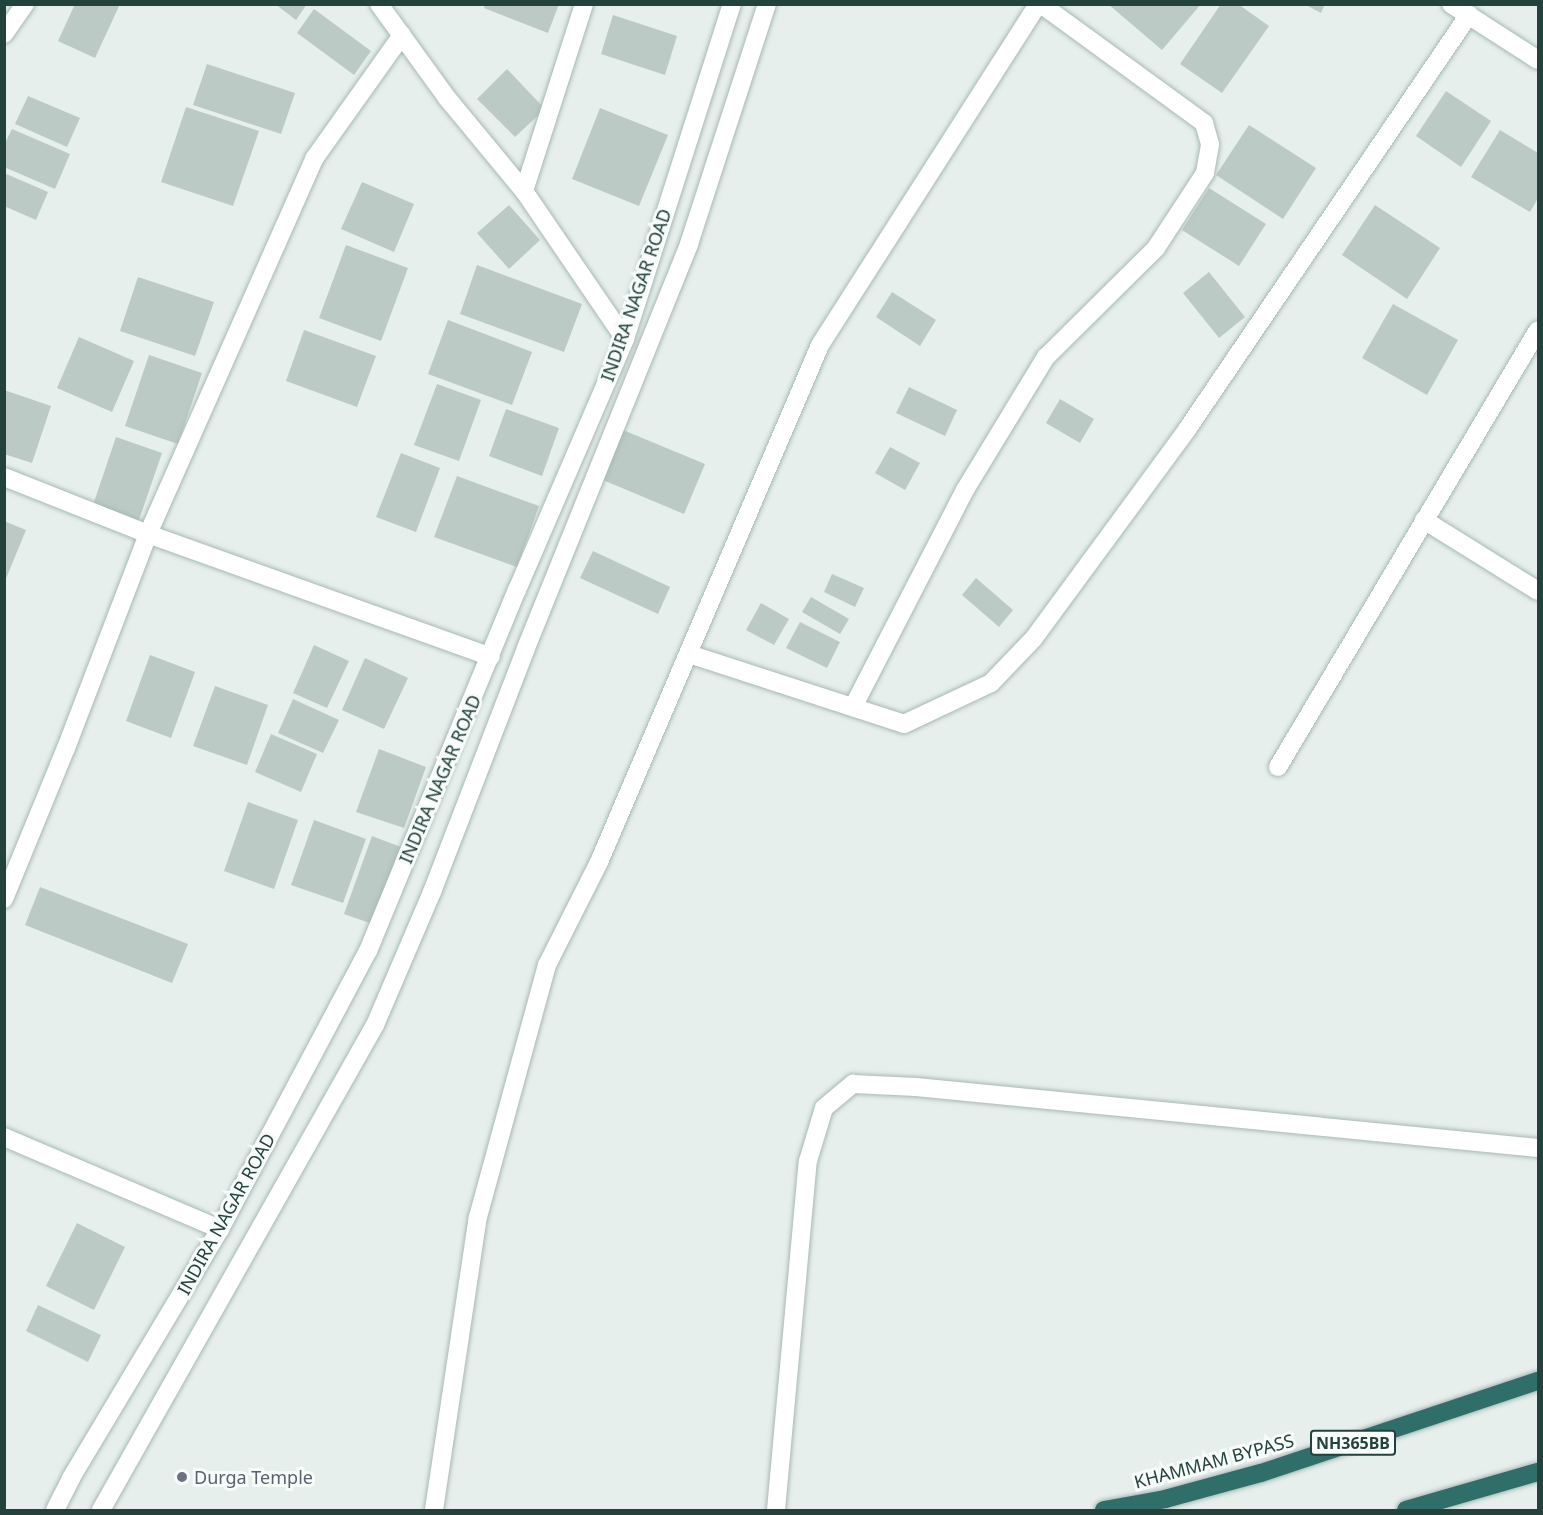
<!DOCTYPE html>
<html>
<head>
<meta charset="utf-8">
<style>
  body { margin:0 }
  #map { position:relative; width:1543px; height:1515px; overflow:hidden; background:#e6efec; font-family:"Noto Sans",sans-serif }
  div>[style] { position:absolute }
  [style*='--x'] { left:calc(var(--x)*1px); top:calc(var(--y)*1px); width:calc(var(--w)*1px); rotate:calc(var(--a)*1deg) }
  .building>* { inset:0; background:#bbcac5 }
  .roads { filter:drop-shadow(0 0 2px #a8b8b4) drop-shadow(0 0 2px #a8b8b4) }
  .street>* { height:18px; margin:-9px; padding:0 9px; transform-origin:9px; border-radius:9px; background:#fff }
  .secondary>* { height:18px; margin:-9px; padding:0 9px; transform-origin:9px; border-radius:9px; background:#fff }
  .highway>* { height:18px; margin:-9px; padding:0 9px; transform-origin:9px; border-radius:9px; background:#306e69 }
  .dots>* { width:16px; height:16px; translate:-50% -50%; box-sizing:border-box; border:3px solid #f7fbf9; border-radius:50% }
  span { translate:-50% -50%; white-space:nowrap; text-align:center; line-height:1.15; -webkit-text-stroke:6px #f7fbf9; paint-order:stroke }
  .shield-label span { padding:2px 4px; background:#f7fbf9; border:2px solid; border-radius:4px; -webkit-text-stroke-width:0 }
  .shield-label { font-size:16px; color:#24423d; font-weight:700 }
  .street-label { font-size:18px; color:#24423d }
  .worship-label { font-size:18px; color:#5b616d }
  .left { translate:0 -50%; text-align:left }
  .frame { position:absolute; inset:0; border:6px solid #24423d; pointer-events:none }
</style>
</head>
<body>
<div id="map">
  <div class="building">
    <i style="clip-path:polygon(75px 4px,120px 4px,95px 58px,58px 41px)"></i>
    <i style="clip-path:polygon(275px 4px,307px 4px,296px 20px)"></i>
    <i style="clip-path:polygon(485px 4px,559px 4px,548px 33px,484px 8px)"></i>
    <i style="clip-path:polygon(1108px 4px,1201px 4px,1162px 50px)"></i>
    <i style="clip-path:polygon(1221px 4px,1238px 4px,1269px 26px,1222px 93px,1180px 64px)"></i>
    <i style="clip-path:polygon(1304px 4px,1325px 4px,1321px 13px)"></i>
    <i style="clip-path:polygon(314px 9px,371px 51px,354px 75px,297px 33px)"></i>
    <i style="clip-path:polygon(613px 15px,677px 36px,665px 75px,601px 54px)"></i>
    <i style="clip-path:polygon(207px 64px,295px 93px,281px 134px,193px 105px)"></i>
    <i style="clip-path:polygon(507px 69px,545px 109px,515px 137px,477px 99px)"></i>
    <i style="clip-path:polygon(1446px 91px,1491px 121px,1461px 167px,1416px 136px)"></i>
    <i style="clip-path:polygon(28px 96px,80px 118px,67px 147px,15px 124px)"></i>
    <i style="clip-path:polygon(186px 107px,259px 131px,233px 206px,161px 182px)"></i>
    <i style="clip-path:polygon(600px 108px,668px 135px,639px 206px,572px 179px)"></i>
    <i style="clip-path:polygon(1249px 125px,1316px 168px,1283px 219px,1216px 175px)"></i>
    <i style="clip-path:polygon(12px 129px,70px 154px,55px 189px,4px 167px,4px 145px)"></i>
    <i style="clip-path:polygon(1500px 130px,1538px 153px,1538px 198px,1530px 212px,1471px 177px)"></i>
    <i style="clip-path:polygon(4px 173px,48px 192px,36px 220px,4px 206px)"></i>
    <i style="clip-path:polygon(362px 182px,414px 204px,394px 252px,341px 229px)"></i>
    <i style="clip-path:polygon(1209px 188px,1266px 224px,1239px 266px,1182px 230px)"></i>
    <i style="clip-path:polygon(509px 205px,540px 240px,509px 269px,477px 233px)"></i>
    <i style="clip-path:polygon(1375px 205px,1440px 248px,1407px 299px,1342px 255px)"></i>
    <i style="clip-path:polygon(346px 245px,408px 268px,381px 341px,319px 318px)"></i>
    <i style="clip-path:polygon(477px 265px,582px 304px,564px 352px,460px 314px)"></i>
    <i style="clip-path:polygon(1209px 272px,1245px 317px,1219px 338px,1183px 293px)"></i>
    <i style="clip-path:polygon(138px 277px,214px 302px,195px 356px,120px 331px)"></i>
    <i style="clip-path:polygon(892px 292px,936px 320px,920px 346px,876px 317px)"></i>
    <i style="clip-path:polygon(1393px 304px,1458px 340px,1427px 395px,1362px 358px)"></i>
    <i style="clip-path:polygon(448px 320px,532px 352px,512px 405px,428px 374px)"></i>
    <i style="clip-path:polygon(304px 330px,376px 356px,357px 407px,286px 381px)"></i>
    <i style="clip-path:polygon(79px 337px,134px 361px,112px 412px,57px 388px)"></i>
    <i style="clip-path:polygon(149px 355px,202px 373px,178px 444px,125px 426px)"></i>
    <i style="clip-path:polygon(437px 384px,481px 400px,459px 461px,414px 445px)"></i>
    <i style="clip-path:polygon(909px 387px,957px 410px,945px 436px,896px 413px)"></i>
    <i style="clip-path:polygon(4px 390px,51px 406px,32px 463px,4px 454px)"></i>
    <i style="clip-path:polygon(1060px 399px,1094px 419px,1080px 443px,1046px 423px)"></i>
    <i style="clip-path:polygon(506px 409px,559px 428px,542px 476px,489px 456px)"></i>
    <i style="clip-path:polygon(623px 430px,705px 464px,684px 514px,603px 480px)"></i>
    <i style="clip-path:polygon(116px 437px,162px 453px,139px 520px,93px 505px)"></i>
    <i style="clip-path:polygon(890px 447px,920px 463px,905px 490px,875px 473px)"></i>
    <i style="clip-path:polygon(401px 453px,440px 468px,416px 532px,376px 517px)"></i>
    <i style="clip-path:polygon(457px 476px,539px 506px,517px 567px,434px 537px)"></i>
    <i style="clip-path:polygon(4px 521px,26px 530px,5px 581px,4px 581px)"></i>
    <i style="clip-path:polygon(593px 551px,670px 587px,658px 614px,580px 578px)"></i>
    <i style="clip-path:polygon(832px 574px,864px 588px,855px 607px,824px 592px)"></i>
    <i style="clip-path:polygon(976px 578px,1013px 610px,999px 627px,962px 595px)"></i>
    <i style="clip-path:polygon(811px 597px,849px 619px,840px 634px,802px 612px)"></i>
    <i style="clip-path:polygon(761px 603px,789px 619px,774px 645px,746px 630px)"></i>
    <i style="clip-path:polygon(800px 622px,840px 642px,827px 668px,786px 648px)"></i>
    <i style="clip-path:polygon(314px 645px,349px 661px,327px 708px,293px 693px)"></i>
    <i style="clip-path:polygon(150px 655px,195px 672px,171px 738px,126px 721px)"></i>
    <i style="clip-path:polygon(365px 658px,408px 678px,384px 729px,342px 710px)"></i>
    <i style="clip-path:polygon(215px 686px,268px 705px,247px 765px,193px 746px)"></i>
    <i style="clip-path:polygon(293px 699px,339px 720px,323px 753px,278px 733px)"></i>
    <i style="clip-path:polygon(271px 734px,317px 754px,301px 792px,255px 772px)"></i>
    <i style="clip-path:polygon(379px 749px,426px 767px,404px 828px,356px 812px)"></i>
    <i style="clip-path:polygon(248px 802px,298px 820px,274px 889px,224px 871px)"></i>
    <i style="clip-path:polygon(314px 820px,366px 839px,343px 903px,291px 885px)"></i>
    <i style="clip-path:polygon(372px 836px,406px 849px,378px 926px,344px 914px)"></i>
    <i style="clip-path:polygon(40px 887px,188px 944px,172px 983px,25px 925px)"></i>
    <i style="clip-path:polygon(77px 1223px,125px 1247px,94px 1310px,46px 1286px)"></i>
    <i style="clip-path:polygon(38px 1305px,101px 1335px,88px 1362px,26px 1331px)"></i>
  </div>
  <div class="roads">
    <div class="street">
      <i style="--x:379;--y:4;--w:116;--a:54.1"></i>
      <i style="--x:447;--y:98;--w:121;--a:50.4"></i>
      <i style="--x:524;--y:191;--w:179;--a:55.7"></i>
      <i style="--x:1451;--y:4;--w:103;--a:32.8"></i>
      <i style="--x:4;--y:34;--w:37;--a:-55"></i>
      <i style="--x:524;--y:191;--w:196;--a:-72.2"></i>
      <i style="--x:4;--y:477;--w:155;--a:21.6"></i>
      <i style="--x:148;--y:534;--w:364;--a:19.7"></i>
      <i style="--x:1424;--y:520;--w:134;--a:31.9"></i>
      <i style="--x:689;--y:654;--w:226;--a:18"></i>
      <i style="--x:904;--y:724;--w:96;--a:-25.2"></i>
      <i style="--x:991;--y:683;--w:62;--a:-46.3"></i>
      <i style="--x:1034;--y:638;--w:260;--a:-53.7"></i>
      <i style="--x:1188;--y:428;--w:500;--a:-55.8"></i>
      <i style="--x:853;--y:707;--w:244;--a:-62.7"></i>
      <i style="--x:965;--y:490;--w:156;--a:-58.7"></i>
      <i style="--x:1046;--y:357;--w:155;--a:-44.7"></i>
      <i style="--x:1156;--y:248;--w:90;--a:-56.8"></i>
      <i style="--x:1205;--y:173;--w:29;--a:-80"></i>
      <i style="--x:1210;--y:144;--w:22;--a:-106"></i>
      <i style="--x:1204;--y:123;--w:202;--a:-143.9"></i>
      <i style="--x:1278;--y:767;--w:508;--a:-59.25"></i>
      <i style="--x:4;--y:899;--w:163;--a:-67.7"></i>
      <i style="--x:66;--y:748;--w:229;--a:-69"></i>
      <i style="--x:148;--y:534;--w:410;--a:-66.1"></i>
      <i style="--x:314;--y:159;--w:152;--a:-54.6"></i>
      <i style="--x:4;--y:1137;--w:235;--a:23.1"></i>
      <i style="--x:434;--y:1510;--w:296;--a:-81.5"></i>
      <i style="--x:478;--y:1217;--w:261;--a:-74.7"></i>
      <i style="--x:547;--y:965;--w:115;--a:-63.2"></i>
      <i style="--x:599;--y:862;--w:562;--a:-66.85"></i>
      <i style="--x:820;--y:345;--w:405;--a:-57.4"></i>
      <i style="--x:776;--y:1510;--w:350;--a:-84.8"></i>
      <i style="--x:808;--y:1161;--w:55;--a:-73.2"></i>
      <i style="--x:824;--y:1108;--w:38;--a:-40"></i>
      <i style="--x:853;--y:1084;--w:63;--a:2.7"></i>
      <i style="--x:916;--y:1087;--w:625;--a:5.6"></i>
    </div>
    <div class="secondary">
      <i style="--x:55;--y:1510;--w:36;--a:-63"></i>
      <i style="--x:71;--y:1478;--w:290;--a:-59.1"></i>
      <i style="--x:220;--y:1229;--w:315;--a:-62"></i>
      <i style="--x:368;--y:951;--w:391;--a:-67.6"></i>
      <i style="--x:517;--y:590;--w:273;--a:-66.7"></i>
      <i style="--x:625;--y:339;--w:352;--a:-72.3"></i>
      <i style="--x:101;--y:1510;--w:557;--a:-60.54"></i>
      <i style="--x:375;--y:1025;--w:145;--a:-66.8"></i>
      <i style="--x:432;--y:892;--w:261;--a:-68.9"></i>
      <i style="--x:526;--y:648;--w:436;--a:-68"></i>
      <i style="--x:689;--y:244;--w:252;--a:-72"></i>
    </div>
    <div class="highway">
      <i style="--x:1104;--y:1510;--w:62;--a:-10.2"></i>
      <i style="--x:1165;--y:1499;--w:99;--a:-15.2"></i>
      <i style="--x:1261;--y:1473;--w:292;--a:-18.4"></i>
      <i style="--x:1406;--y:1510;--w:137;--a:-16.1"></i>
    </div>
  </div>
  <div class="dots">
    <i style="left:182px;top:1477px;background:#6b7280"></i>
  </div>
  <div class="shield-label">
    <span style="left:1353px;top:1443px">NH365BB</span>
  </div>
  <div class="street-label">
    <span style="left:636px;top:295px;rotate:-71deg">INDIRA NAGAR ROAD</span>
    <span style="left:440px;top:779px;rotate:-67deg">INDIRA NAGAR ROAD</span>
    <span style="left:226px;top:1214px;rotate:-61deg">INDIRA NAGAR ROAD</span>
    <span style="left:1214px;top:1461px;rotate:-15deg">KHAMMAM BYPASS</span>
  </div>
  <div class="worship-label">
    <span class="left" style="left:194px;top:1477px">Durga Temple</span>
  </div>
  <div class="frame"></div>
</div>
</body>
</html>
